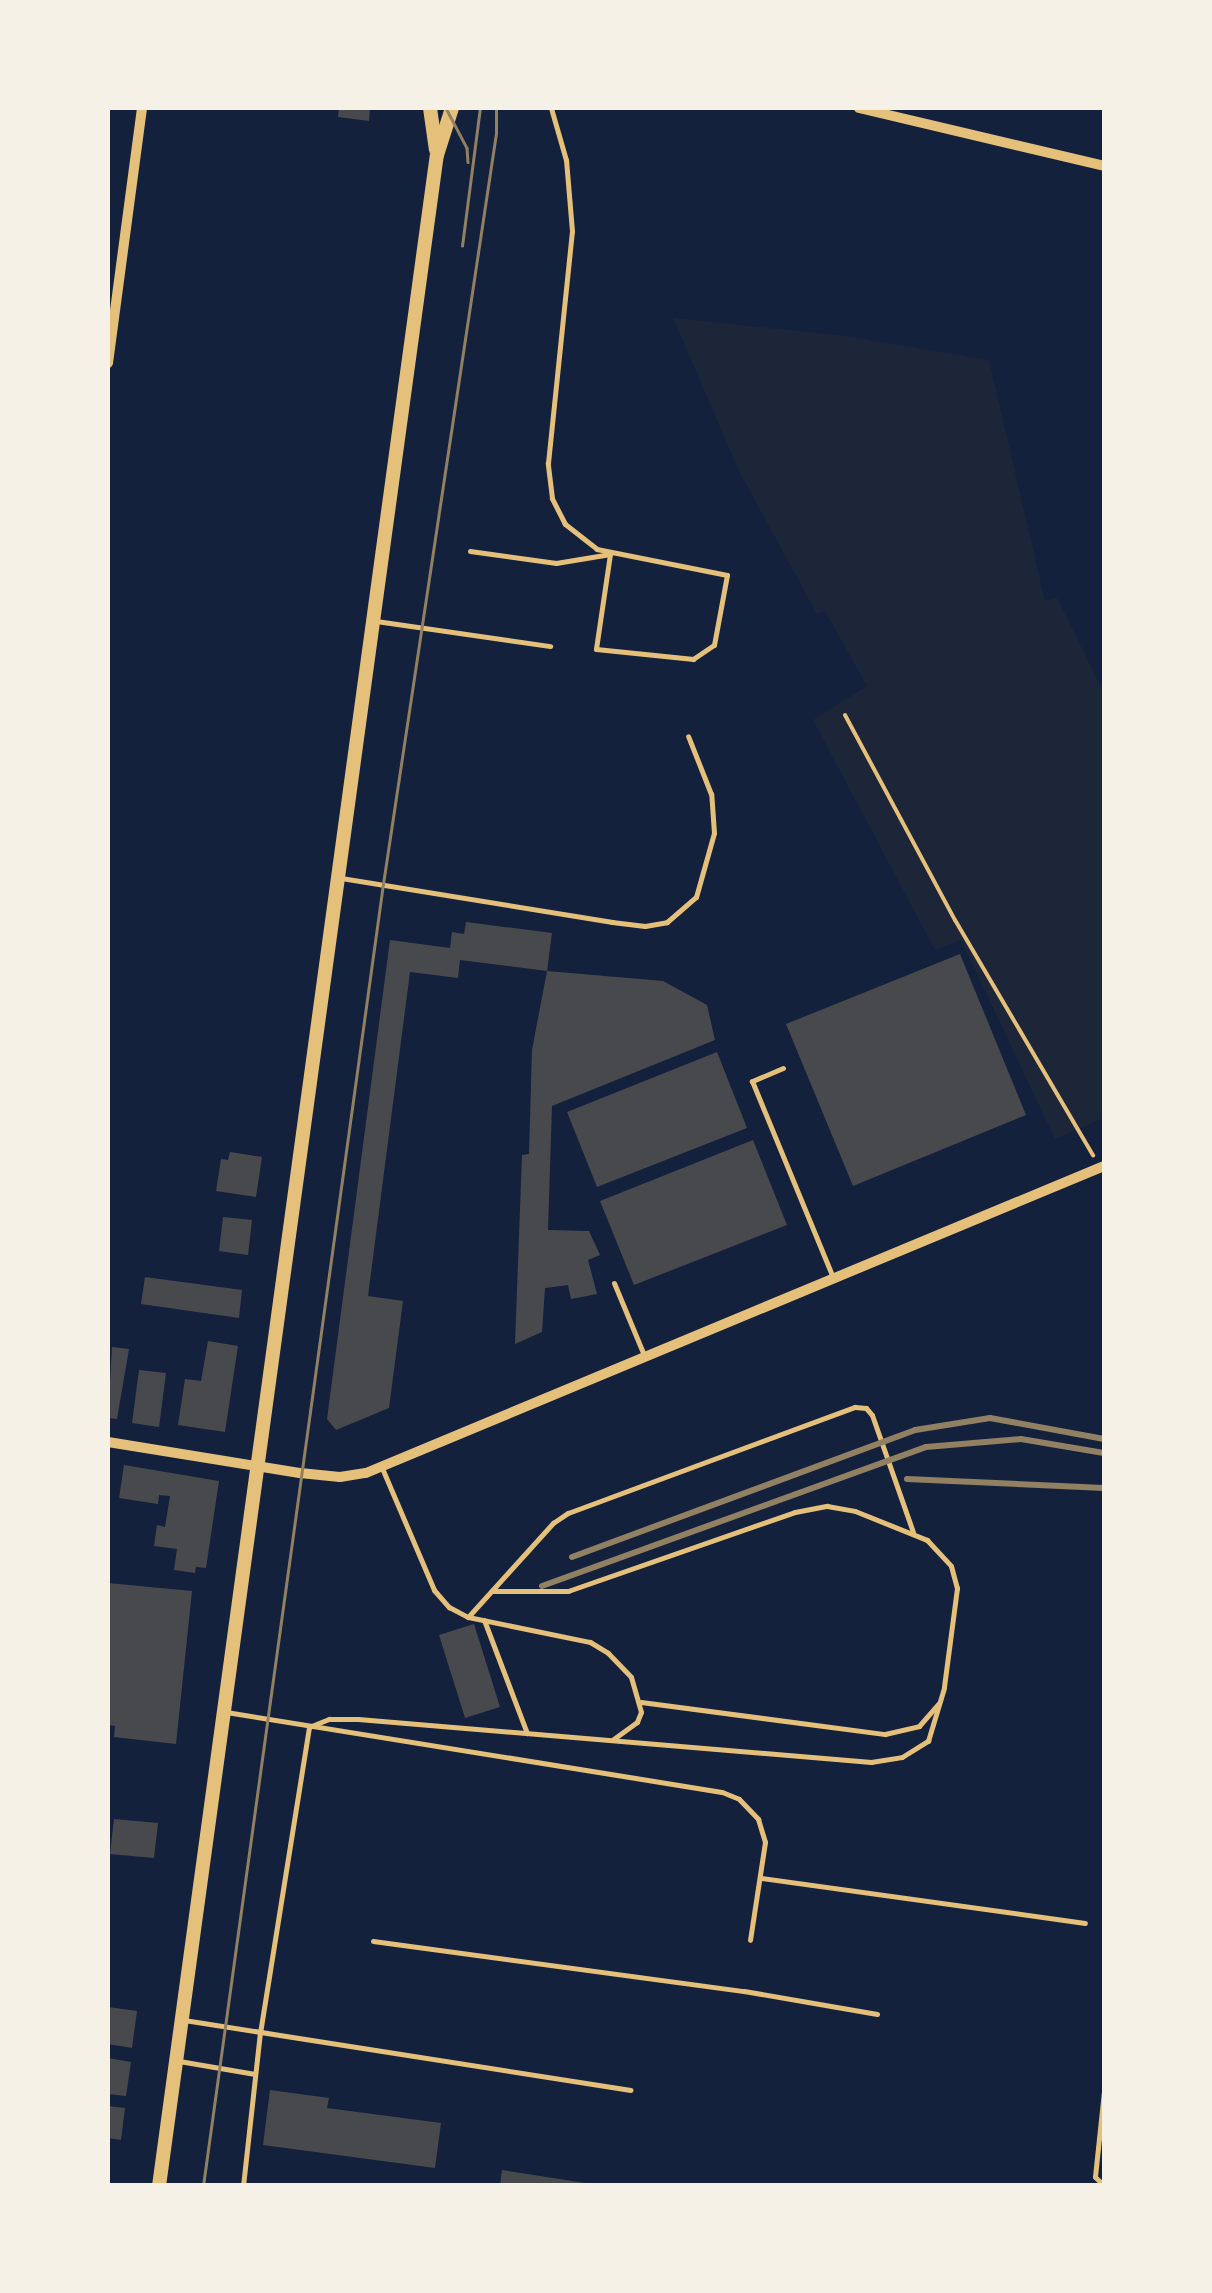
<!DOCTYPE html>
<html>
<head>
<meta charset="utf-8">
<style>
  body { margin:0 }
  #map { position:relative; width:1212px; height:2293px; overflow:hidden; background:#14213d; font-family:"Nunito Sans",sans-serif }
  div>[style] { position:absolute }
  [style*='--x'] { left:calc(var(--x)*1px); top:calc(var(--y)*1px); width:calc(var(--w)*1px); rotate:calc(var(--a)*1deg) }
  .green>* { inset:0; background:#1d2539 }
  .building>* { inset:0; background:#48494c }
  .path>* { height:4px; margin:-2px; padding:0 2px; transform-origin:2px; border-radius:2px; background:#e5c07b }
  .service>* { height:5px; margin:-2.5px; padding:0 2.5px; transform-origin:2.5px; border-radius:2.5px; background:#e5c07b }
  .minor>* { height:10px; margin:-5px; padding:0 5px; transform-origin:5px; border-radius:5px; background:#e5c07b }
  .secondary>* { height:14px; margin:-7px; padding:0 7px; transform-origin:7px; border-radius:7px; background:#e5c07b }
  .tram>* { height:2.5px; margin:-1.25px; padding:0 1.25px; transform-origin:1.25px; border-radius:1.25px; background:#918062 }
  .rail>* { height:6px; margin:-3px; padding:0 3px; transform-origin:3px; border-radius:3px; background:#918062 }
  span { translate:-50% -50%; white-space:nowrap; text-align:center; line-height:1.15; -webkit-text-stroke:10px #f6f1e7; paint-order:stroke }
  .frame { position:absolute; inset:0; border:110px solid #f6f1e7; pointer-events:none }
</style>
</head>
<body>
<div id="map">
  <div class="green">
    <i style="clip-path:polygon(673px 318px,845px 336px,989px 360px,1045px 601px,1057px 598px,1104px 693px,1104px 1118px,1055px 1139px,961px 940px,935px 950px,813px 720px,867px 686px,825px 611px,817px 614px,739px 471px)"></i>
  </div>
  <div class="building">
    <i style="clip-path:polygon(339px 108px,370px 108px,369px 121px,338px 117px)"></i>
    <i style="clip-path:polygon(466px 922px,552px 933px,547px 971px,460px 960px,458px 978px,410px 972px,368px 1296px,403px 1301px,389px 1408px,336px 1430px,327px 1419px,390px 940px,450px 948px,452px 932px,464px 934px)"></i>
    <i style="clip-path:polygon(960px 954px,1026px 1115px,853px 1186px,786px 1024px)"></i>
    <i style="clip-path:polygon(547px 971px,663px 981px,707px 1005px,715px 1040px,552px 1106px,548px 1230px,589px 1231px,600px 1255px,588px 1260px,597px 1294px,571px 1299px,568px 1285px,545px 1288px,542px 1332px,515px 1344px,522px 1155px,529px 1154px,532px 1050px)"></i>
    <i style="clip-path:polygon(717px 1052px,747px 1128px,597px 1187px,567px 1112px)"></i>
    <i style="clip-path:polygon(753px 1140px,787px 1225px,634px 1285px,600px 1201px)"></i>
    <i style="clip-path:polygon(230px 1152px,262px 1157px,256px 1197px,216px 1191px,221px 1159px,228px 1160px)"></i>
    <i style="clip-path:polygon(223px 1217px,252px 1220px,248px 1255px,219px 1251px)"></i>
    <i style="clip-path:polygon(145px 1277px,242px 1290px,239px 1318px,141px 1304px)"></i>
    <i style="clip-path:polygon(208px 1341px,238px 1346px,225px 1432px,178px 1425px,185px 1379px,201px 1381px)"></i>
    <i style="clip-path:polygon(112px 1347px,129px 1349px,117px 1419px,108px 1418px)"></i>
    <i style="clip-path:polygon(139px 1370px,166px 1373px,159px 1427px,132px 1423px)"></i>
    <i style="clip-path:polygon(124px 1465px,219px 1481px,206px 1568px,196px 1567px,195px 1573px,174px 1570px,177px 1549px,154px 1546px,157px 1525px,165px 1527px,170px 1496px,159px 1495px,158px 1504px,119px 1498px)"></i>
    <i style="clip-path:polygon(108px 1583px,192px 1591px,176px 1744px,114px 1737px,115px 1726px,108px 1725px)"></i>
    <i style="clip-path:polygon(474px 1624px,500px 1707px,465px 1718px,439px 1635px)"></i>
    <i style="clip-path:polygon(114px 1819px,158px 1823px,154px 1858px,110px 1854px)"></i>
    <i style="clip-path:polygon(108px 2007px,137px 2011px,132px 2048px,108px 2044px)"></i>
    <i style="clip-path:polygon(108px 2058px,131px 2062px,126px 2096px,108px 2094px)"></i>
    <i style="clip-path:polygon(270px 2090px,329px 2098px,327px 2108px,441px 2123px,435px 2168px,263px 2145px)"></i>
    <i style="clip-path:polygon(108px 2106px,125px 2108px,121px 2140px,108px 2138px)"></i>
    <i style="clip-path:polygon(502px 2170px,585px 2183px,584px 2186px,500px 2186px)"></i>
  </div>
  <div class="path">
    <i style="--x:845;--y:715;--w:233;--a:61.8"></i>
    <i style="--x:955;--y:920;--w:273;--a:59.6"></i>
  </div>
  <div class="service">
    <i style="--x:470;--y:551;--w:87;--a:7.9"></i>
    <i style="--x:556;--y:563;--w:55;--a:-9.5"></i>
    <i style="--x:610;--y:554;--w:96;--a:98.4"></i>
    <i style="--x:596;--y:649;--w:98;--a:5.9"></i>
    <i style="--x:693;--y:659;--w:25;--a:-34"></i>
    <i style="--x:714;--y:645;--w:71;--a:-79.5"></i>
    <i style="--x:727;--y:575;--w:133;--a:-168.7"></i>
    <i style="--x:597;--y:549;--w:41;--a:-142"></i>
    <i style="--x:565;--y:524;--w:29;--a:-117"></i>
    <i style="--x:552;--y:498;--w:35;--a:-97"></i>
    <i style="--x:548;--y:463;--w:233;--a:-84.1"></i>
    <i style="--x:572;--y:231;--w:71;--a:-94.8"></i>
    <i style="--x:566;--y:160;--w:54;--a:-106.1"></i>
    <i style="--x:376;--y:621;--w:176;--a:8.2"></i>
    <i style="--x:341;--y:878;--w:275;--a:9.2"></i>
    <i style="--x:612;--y:922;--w:33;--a:7"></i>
    <i style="--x:645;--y:926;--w:22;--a:-10"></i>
    <i style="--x:667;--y:922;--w:38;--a:-41"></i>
    <i style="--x:696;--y:897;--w:66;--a:-74.3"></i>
    <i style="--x:714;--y:833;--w:39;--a:-94"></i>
    <i style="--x:711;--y:794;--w:62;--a:-111.6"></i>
    <i style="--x:783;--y:1068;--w:34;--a:157"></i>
    <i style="--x:752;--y:1081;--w:213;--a:67.6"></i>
    <i style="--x:614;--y:1283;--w:78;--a:67.4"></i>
    <i style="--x:382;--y:1468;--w:133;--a:66.9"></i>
    <i style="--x:434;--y:1590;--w:23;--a:49"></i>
    <i style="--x:449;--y:1607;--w:21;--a:28"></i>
    <i style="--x:468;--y:1617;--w:125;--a:11.6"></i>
    <i style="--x:590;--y:1642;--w:21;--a:31"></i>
    <i style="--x:608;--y:1653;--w:33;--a:46"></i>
    <i style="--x:631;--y:1677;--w:36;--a:74"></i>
    <i style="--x:641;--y:1712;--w:11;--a:112"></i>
    <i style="--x:637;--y:1722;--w:29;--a:144"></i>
    <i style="--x:492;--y:1591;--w:76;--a:0"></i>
    <i style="--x:568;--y:1591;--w:240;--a:-19.2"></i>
    <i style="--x:795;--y:1512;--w:33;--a:-11"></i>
    <i style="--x:827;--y:1506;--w:28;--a:10"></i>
    <i style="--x:855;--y:1511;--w:78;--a:21.9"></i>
    <i style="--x:927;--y:1540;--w:35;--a:47"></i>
    <i style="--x:951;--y:1566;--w:23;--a:75"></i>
    <i style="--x:957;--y:1588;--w:100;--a:97.5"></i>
    <i style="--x:468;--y:1617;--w:127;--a:-47.9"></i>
    <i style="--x:553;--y:1523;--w:18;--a:-34"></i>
    <i style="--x:568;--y:1513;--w:306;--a:-20.3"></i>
    <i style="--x:855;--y:1407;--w:11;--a:5"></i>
    <i style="--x:866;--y:1408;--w:9;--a:49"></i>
    <i style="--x:872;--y:1415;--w:124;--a:70.7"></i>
    <i style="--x:484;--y:1620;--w:121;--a:69.2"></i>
    <i style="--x:641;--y:1702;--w:246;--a:7.5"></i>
    <i style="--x:885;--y:1734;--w:35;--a:-13"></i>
    <i style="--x:919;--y:1726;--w:30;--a:-49"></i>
    <i style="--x:226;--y:1712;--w:502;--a:9.16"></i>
    <i style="--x:722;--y:1792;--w:18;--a:22"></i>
    <i style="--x:739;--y:1799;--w:28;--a:46"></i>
    <i style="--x:758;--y:1819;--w:24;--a:73"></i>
    <i style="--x:765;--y:1842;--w:99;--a:98.7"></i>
    <i style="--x:761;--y:1878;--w:327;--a:7.9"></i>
    <i style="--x:373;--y:1941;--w:374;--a:7.7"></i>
    <i style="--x:744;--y:1991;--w:135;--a:9.8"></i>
    <i style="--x:184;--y:2020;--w:452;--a:8.9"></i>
    <i style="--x:179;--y:2061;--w:77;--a:9.7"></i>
    <i style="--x:1104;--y:2091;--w:86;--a:96"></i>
    <i style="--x:1095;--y:2177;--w:12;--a:42"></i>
    <i style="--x:243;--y:2186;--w:154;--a:-83.7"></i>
    <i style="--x:260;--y:2033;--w:310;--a:-80.9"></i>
    <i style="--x:309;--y:1727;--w:22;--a:-22"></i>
    <i style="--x:329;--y:1719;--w:29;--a:0"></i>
    <i style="--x:358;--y:1719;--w:515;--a:4.79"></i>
    <i style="--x:871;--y:1762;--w:31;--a:-9"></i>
    <i style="--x:902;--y:1757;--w:31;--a:-32"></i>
    <i style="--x:928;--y:1741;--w:55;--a:-73.2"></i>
  </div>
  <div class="minor">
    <i style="--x:859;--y:108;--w:252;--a:13.3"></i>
    <i style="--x:108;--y:363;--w:257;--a:-82.4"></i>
    <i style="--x:108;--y:1442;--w:194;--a:9.2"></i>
    <i style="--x:300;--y:1473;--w:40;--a:5.7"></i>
    <i style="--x:340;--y:1477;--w:26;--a:-9"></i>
    <i style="--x:366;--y:1473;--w:799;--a:-22.59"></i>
  </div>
  <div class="secondary">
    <i style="--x:430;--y:108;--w:42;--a:81.9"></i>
    <i style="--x:159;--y:2186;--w:2050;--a:-82.21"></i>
    <i style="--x:437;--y:155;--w:49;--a:-72.3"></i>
  </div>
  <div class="tram">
    <i style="--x:446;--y:108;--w:45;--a:62.3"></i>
    <i style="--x:467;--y:148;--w:14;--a:86"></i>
    <i style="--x:462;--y:246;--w:139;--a:-82.6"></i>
    <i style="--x:203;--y:2186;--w:1314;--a:-82.13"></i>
    <i style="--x:383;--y:884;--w:759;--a:-81.44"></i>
    <i style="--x:496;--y:133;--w:25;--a:-90"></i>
  </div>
  <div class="rail">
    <i style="--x:907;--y:1479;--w:197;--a:2.6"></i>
    <i style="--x:572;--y:1557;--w:366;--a:-20.3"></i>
    <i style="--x:915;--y:1430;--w:76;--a:-9.1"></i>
    <i style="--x:990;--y:1418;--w:116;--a:10.4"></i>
    <i style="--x:542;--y:1586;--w:408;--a:-19.9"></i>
    <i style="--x:926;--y:1447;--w:95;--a:-4.8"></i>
    <i style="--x:1021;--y:1439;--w:84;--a:9.6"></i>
  </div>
  <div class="frame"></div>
</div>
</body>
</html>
